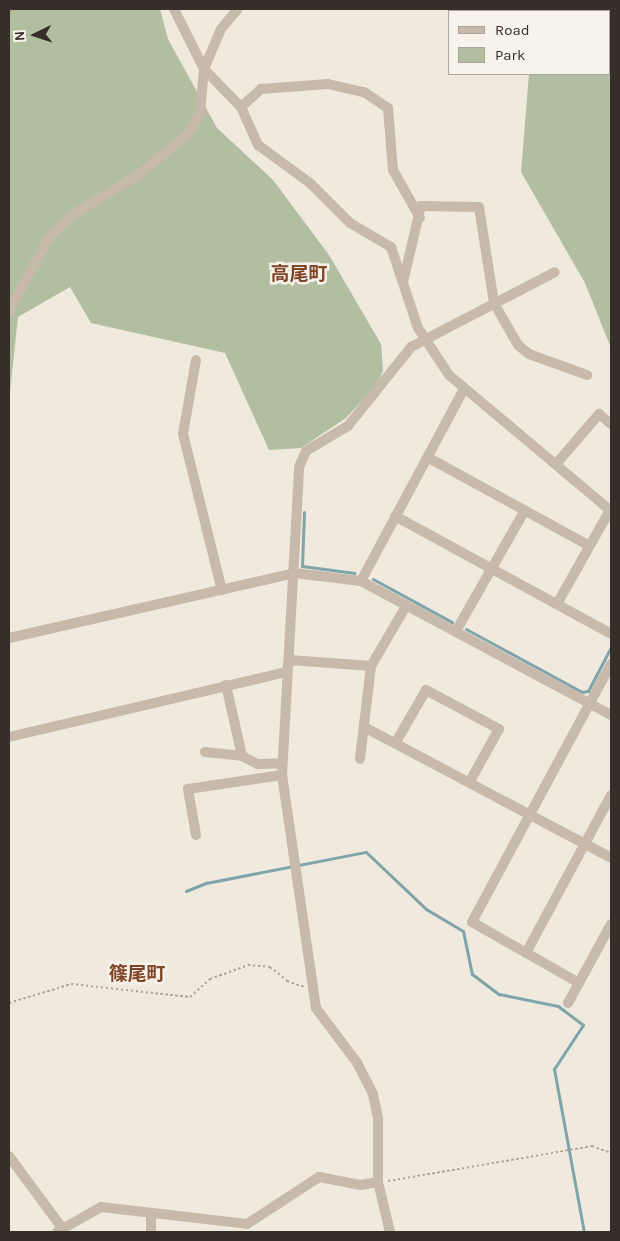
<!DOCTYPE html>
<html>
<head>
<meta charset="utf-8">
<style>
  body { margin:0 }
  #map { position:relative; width:620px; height:1241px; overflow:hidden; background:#f0e9de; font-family:Karla,"Noto Sans JP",sans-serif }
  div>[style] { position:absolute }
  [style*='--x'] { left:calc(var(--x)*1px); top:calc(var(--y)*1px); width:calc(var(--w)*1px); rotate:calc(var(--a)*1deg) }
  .green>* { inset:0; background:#b1be9f }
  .stream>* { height:3px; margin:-1.5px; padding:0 1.5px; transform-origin:1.5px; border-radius:1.5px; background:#7fa5ab }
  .path>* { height:2px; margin-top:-1px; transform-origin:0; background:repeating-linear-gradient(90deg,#b3a595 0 2.5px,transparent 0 5px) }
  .minor>* { height:10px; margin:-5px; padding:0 5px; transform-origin:5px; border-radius:5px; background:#c8baaa }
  span { translate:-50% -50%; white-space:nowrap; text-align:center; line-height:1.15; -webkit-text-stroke:5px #f8f3ea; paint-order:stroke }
  .quarter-label { font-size:19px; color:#7f4528; font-weight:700 }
  .frame { position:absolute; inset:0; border:10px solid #362e29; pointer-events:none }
  .legend { position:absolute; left:448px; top:10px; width:162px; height:65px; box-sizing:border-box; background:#f8f3ea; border:1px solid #aaa49d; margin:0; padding:6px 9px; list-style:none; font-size:15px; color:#362e29 }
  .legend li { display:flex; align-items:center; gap:10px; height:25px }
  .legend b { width:25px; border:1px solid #aaa49d }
  .north { position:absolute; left:10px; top:10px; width:50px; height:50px; -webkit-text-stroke:4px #f8f3ea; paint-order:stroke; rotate:266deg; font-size:14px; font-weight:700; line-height:20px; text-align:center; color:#362e29 }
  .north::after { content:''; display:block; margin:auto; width:18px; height:22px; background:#362e29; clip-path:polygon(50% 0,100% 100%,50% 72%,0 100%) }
</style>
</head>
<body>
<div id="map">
  <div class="green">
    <i style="clip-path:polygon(9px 9px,160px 9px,168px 39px,217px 128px,273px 180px,329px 255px,381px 344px,383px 370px,378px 383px,346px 418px,301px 448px,269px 450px,225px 353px,91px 323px,70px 287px,18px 317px,9px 401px)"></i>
    <i style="clip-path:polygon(366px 9px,611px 9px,611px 348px,585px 283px,521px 172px,529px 74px,609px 74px,609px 11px)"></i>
  </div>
  <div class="stream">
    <i style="--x:304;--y:512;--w:54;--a:92.1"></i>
    <i style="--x:302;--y:566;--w:53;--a:7.5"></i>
    <i style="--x:373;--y:579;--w:90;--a:28.6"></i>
    <i style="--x:466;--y:629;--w:132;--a:28.5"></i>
    <i style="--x:582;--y:692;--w:6;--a:-9"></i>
    <i style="--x:588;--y:691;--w:50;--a:-62.4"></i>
    <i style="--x:186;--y:891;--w:22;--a:-22"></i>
    <i style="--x:206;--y:883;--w:163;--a:-11"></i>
    <i style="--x:366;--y:852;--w:83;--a:43.5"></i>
    <i style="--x:426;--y:909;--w:43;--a:30.7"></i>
    <i style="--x:463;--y:931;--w:44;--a:78.2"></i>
    <i style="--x:472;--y:974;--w:34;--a:37"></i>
    <i style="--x:499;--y:994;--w:60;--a:11.5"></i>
    <i style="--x:558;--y:1006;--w:31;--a:37"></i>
    <i style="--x:583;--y:1025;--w:53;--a:123.4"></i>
    <i style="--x:554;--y:1069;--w:166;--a:79.6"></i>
  </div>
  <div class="path">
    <i style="--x:9;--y:1003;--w:65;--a:-17"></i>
    <i style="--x:71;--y:984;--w:120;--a:6.2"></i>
    <i style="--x:190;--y:997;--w:27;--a:-42"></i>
    <i style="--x:210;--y:979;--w:40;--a:-20.2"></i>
    <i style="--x:248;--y:965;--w:22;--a:5"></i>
    <i style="--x:270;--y:967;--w:22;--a:39"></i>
    <i style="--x:287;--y:981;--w:18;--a:19"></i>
    <i style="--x:388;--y:1181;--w:207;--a:-9.7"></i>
    <i style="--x:592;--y:1146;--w:20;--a:20"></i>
  </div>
  <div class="minor">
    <i style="--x:174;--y:9;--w:67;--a:63.4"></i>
    <i style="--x:204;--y:69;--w:53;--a:45.8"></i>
    <i style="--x:241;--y:107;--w:42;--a:65.9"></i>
    <i style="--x:258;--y:145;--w:64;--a:36.2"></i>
    <i style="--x:310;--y:183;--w:57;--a:45"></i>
    <i style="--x:350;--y:223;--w:48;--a:30.3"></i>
    <i style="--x:391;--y:247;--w:85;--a:71.6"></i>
    <i style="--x:418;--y:328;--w:56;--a:56.6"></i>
    <i style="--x:449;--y:375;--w:212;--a:40"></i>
    <i style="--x:241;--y:107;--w:27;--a:-42"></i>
    <i style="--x:261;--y:89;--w:67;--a:-4.3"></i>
    <i style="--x:328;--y:84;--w:37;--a:13"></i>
    <i style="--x:364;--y:92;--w:29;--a:34"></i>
    <i style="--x:388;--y:108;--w:62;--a:85.4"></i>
    <i style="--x:393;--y:170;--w:55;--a:60.6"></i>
    <i style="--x:403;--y:282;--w:78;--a:-76.7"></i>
    <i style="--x:421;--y:206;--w:58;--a:1"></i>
    <i style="--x:479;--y:207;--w:97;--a:81.1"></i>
    <i style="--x:494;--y:303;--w:48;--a:60.3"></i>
    <i style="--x:518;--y:345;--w:14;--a:39"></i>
    <i style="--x:529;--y:354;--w:62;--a:19.9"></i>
    <i style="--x:9;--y:312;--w:83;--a:-61.9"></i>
    <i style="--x:48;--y:239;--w:36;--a:-44"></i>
    <i style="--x:74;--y:214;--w:79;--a:-31.5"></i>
    <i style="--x:141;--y:173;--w:61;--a:-39.7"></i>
    <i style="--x:188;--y:134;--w:24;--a:-60"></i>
    <i style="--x:200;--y:113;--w:44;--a:-84.8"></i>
    <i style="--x:204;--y:69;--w:43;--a:-67"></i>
    <i style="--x:221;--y:29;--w:26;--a:-50"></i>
    <i style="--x:196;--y:360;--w:75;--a:100"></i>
    <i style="--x:183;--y:434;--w:161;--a:76"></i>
    <i style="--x:429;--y:458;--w:183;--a:28.7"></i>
    <i style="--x:557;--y:463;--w:65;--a:-49.4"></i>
    <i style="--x:599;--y:414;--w:16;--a:40"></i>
    <i style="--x:395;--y:516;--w:246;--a:28.6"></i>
    <i style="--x:361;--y:581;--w:216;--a:-61.8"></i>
    <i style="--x:557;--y:604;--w:108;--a:-60.6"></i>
    <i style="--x:456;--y:631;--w:139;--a:-60.3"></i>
    <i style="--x:9;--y:638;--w:293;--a:-12.8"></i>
    <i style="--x:295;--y:573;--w:66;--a:6.9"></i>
    <i style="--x:361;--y:581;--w:284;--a:28.2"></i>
    <i style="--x:226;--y:685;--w:73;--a:77.3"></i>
    <i style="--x:242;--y:756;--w:18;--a:27"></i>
    <i style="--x:258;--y:764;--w:24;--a:-2"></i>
    <i style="--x:364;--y:727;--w:280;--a:27.9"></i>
    <i style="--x:9;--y:737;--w:285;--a:-13.2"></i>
    <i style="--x:286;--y:672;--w:13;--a:-72"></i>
    <i style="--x:290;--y:660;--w:81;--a:4.2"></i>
    <i style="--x:371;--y:666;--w:69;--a:-59.7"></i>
    <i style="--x:396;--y:742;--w:60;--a:-60"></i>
    <i style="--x:426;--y:690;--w:83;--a:28.1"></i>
    <i style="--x:499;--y:729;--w:60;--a:119.1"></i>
    <i style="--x:205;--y:752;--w:37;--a:6"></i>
    <i style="--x:360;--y:759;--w:94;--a:-83.3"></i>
    <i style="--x:196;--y:835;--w:47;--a:-99.9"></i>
    <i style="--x:188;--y:789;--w:95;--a:-8.5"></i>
    <i style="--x:526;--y:953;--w:179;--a:-61.7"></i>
    <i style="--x:579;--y:983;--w:123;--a:-150.3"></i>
    <i style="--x:472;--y:922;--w:293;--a:-61.7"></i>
    <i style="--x:568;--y:1003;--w:90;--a:-61.4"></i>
    <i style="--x:9;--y:1156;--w:91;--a:53.5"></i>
    <i style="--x:57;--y:1232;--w:51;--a:-29.6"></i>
    <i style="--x:101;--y:1207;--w:147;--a:6.6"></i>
    <i style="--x:247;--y:1224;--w:86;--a:-33.1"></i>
    <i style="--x:319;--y:1177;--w:43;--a:10.8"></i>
    <i style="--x:361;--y:1185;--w:17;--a:-10"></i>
    <i style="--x:151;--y:1232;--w:17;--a:-90"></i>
    <i style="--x:390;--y:1232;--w:51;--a:-103.5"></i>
    <i style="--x:378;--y:1182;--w:64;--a:-90"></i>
    <i style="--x:378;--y:1118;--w:25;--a:-102"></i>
    <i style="--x:373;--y:1094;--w:34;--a:-117"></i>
    <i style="--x:358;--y:1064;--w:70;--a:-126.9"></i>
    <i style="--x:316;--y:1008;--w:235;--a:-98.3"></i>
    <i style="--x:282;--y:775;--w:308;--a:-86.8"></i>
    <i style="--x:299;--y:467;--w:17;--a:-66"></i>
    <i style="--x:306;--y:451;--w:49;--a:-30.8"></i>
    <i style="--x:348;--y:426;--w:101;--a:-51.4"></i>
    <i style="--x:411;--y:347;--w:162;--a:-27.5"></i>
  </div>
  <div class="quarter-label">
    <span style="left:299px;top:275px">高尾町</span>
    <span style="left:137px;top:975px">篠尾町</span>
  </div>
  <div class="frame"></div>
  <ul class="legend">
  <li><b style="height:6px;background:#c8baaa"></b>Road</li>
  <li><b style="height:14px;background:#b1be9f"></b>Park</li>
  </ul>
  <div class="north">N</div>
</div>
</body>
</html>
